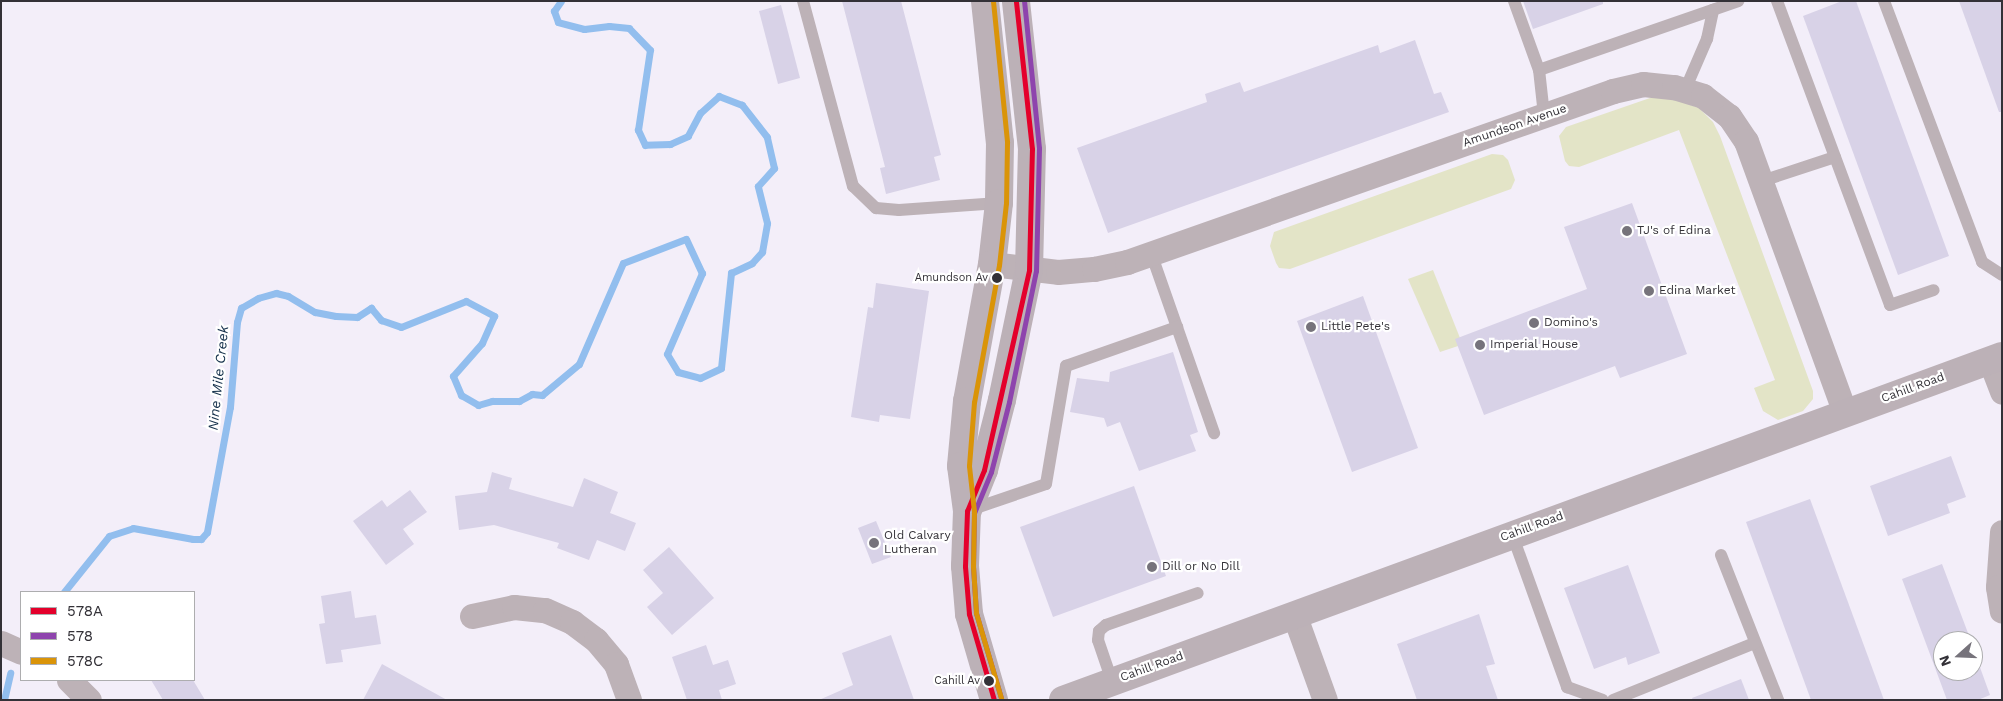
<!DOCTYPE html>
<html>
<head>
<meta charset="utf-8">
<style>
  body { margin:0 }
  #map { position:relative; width:2003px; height:701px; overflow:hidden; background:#f3eef9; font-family:"Work Sans",sans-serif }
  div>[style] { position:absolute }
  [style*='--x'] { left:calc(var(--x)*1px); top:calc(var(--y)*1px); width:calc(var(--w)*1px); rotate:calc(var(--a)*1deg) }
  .green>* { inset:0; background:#e3e4c7 }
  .stream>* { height:7px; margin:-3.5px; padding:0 3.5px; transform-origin:3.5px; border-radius:3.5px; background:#92beee }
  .building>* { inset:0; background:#d8d2e7 }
  .lane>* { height:12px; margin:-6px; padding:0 6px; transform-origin:6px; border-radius:6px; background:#bdb2b7 }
  .street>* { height:25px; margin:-12.5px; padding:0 12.5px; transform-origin:12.5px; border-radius:12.5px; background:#bdb2b7 }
  .secondary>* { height:28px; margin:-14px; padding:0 14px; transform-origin:14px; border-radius:14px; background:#bcb1b7 }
  .bus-1>* { height:5px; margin:-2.5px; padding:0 2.5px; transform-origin:2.5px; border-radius:2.5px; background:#e4002b }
  .bus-2>* { height:5px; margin:-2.5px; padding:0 2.5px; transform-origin:2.5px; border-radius:2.5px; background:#8e44ad }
  .bus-3>* { height:5px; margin:-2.5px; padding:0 2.5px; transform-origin:2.5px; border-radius:2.5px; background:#da9408 }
  .dots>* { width:14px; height:14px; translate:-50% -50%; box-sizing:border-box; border:2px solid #fff; border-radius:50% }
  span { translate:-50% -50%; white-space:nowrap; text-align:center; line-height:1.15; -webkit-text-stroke:4.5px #fff; paint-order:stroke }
  .bus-label { font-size:11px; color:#333137 }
  .right { translate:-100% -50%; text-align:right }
  .street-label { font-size:12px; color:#333137 }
  .poi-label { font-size:12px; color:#333137 }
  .left { translate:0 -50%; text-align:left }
  .water-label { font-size:14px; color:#15314b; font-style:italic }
  .frame { position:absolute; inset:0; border:2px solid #333137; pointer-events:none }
  .legend { position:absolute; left:20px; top:591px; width:175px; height:90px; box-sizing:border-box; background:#fff; border:1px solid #adadaf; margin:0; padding:6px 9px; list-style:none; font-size:15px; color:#333137 }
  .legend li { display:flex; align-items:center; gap:10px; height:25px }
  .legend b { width:25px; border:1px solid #adadaf }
  .north { position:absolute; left:1933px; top:631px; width:50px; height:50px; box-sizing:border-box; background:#fff; border:1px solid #adadaf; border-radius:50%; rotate:250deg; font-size:14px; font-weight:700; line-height:20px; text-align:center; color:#333137 }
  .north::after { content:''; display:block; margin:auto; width:18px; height:22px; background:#76737b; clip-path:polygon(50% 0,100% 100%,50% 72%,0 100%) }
</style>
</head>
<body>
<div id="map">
  <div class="green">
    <i style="clip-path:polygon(1666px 96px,1699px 108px,1713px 122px,1720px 136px,1813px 391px,1813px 399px,1803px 411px,1778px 420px,1763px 411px,1754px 388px,1775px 380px,1679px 130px,1579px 167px,1569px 166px,1565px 161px,1559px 136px,1566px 127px,1650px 98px)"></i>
    <i style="clip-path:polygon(1492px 154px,1503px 155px,1508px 160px,1515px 180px,1511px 189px,1290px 269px,1279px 268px,1276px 263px,1270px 246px,1274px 232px)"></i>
    <i style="clip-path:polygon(1433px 270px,1460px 338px,1458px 346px,1440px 352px,1408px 279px)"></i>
  </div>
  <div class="stream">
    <i style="--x:64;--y:592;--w:72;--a:-51.2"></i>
    <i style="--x:109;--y:536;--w:25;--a:-18"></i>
    <i style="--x:133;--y:528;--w:61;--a:10.4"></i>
    <i style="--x:193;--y:539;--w:8;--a:0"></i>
    <i style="--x:201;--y:539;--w:9;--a:-49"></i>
    <i style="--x:207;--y:532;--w:127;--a:-79.6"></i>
    <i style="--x:230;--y:407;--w:85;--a:-85.3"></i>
    <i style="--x:237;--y:322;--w:15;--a:-74"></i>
    <i style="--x:241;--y:308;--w:20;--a:-30"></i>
    <i style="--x:258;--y:298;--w:19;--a:-16"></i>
    <i style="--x:276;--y:293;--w:12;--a:14"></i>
    <i style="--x:288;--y:296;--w:31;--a:31"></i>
    <i style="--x:315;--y:312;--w:21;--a:11"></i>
    <i style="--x:336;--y:316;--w:21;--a:3"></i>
    <i style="--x:357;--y:317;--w:17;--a:-33"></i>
    <i style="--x:371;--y:308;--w:16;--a:50"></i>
    <i style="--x:381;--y:320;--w:21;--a:19"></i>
    <i style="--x:401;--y:327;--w:70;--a:-21.8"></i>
    <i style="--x:466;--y:301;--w:32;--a:28"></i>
    <i style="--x:494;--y:316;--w:30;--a:114"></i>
    <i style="--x:482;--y:343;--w:44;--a:131.3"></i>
    <i style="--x:453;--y:376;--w:21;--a:67"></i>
    <i style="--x:461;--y:395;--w:20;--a:30"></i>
    <i style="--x:478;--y:405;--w:15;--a:-16"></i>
    <i style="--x:492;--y:401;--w:27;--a:0"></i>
    <i style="--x:519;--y:401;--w:15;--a:-28"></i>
    <i style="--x:532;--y:394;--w:10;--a:6"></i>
    <i style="--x:542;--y:395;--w:48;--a:-40"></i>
    <i style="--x:579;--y:364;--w:110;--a:-66.5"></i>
    <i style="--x:623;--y:263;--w:67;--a:-20.9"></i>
    <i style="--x:686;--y:239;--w:38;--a:65"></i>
    <i style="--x:702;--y:273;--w:88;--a:113.4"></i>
    <i style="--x:667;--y:354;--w:21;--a:59"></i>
    <i style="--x:678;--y:372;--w:23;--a:15"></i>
    <i style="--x:700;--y:378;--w:23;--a:-25"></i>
    <i style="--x:721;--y:368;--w:96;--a:-84"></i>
    <i style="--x:731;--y:273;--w:23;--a:-25"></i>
    <i style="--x:752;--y:263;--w:15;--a:-48"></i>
    <i style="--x:762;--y:252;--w:29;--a:-80"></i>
    <i style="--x:767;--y:223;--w:38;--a:-104"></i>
    <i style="--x:758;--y:186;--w:24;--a:-48"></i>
    <i style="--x:774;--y:168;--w:32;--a:-103"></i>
    <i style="--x:767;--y:137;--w:41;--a:-128"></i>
    <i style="--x:742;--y:105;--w:25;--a:-159"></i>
    <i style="--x:719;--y:96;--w:25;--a:138"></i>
    <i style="--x:700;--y:113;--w:26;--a:118"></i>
    <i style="--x:688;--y:136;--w:20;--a:156"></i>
    <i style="--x:670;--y:144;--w:25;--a:178"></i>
    <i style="--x:645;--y:145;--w:17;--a:-115"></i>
    <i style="--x:638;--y:130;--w:81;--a:-81.5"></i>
    <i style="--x:650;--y:50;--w:30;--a:-134"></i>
    <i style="--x:629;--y:28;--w:20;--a:-174"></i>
    <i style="--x:609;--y:26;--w:25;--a:173"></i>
    <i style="--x:584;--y:29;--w:27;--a:-165"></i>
    <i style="--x:558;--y:22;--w:12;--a:-110"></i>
    <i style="--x:554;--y:11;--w:12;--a:-55"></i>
    <i style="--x:4;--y:700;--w:28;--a:-77"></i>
  </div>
  <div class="building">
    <i style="clip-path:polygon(842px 1px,901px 1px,941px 155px,934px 157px,940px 180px,886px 194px,880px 168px,885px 167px)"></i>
    <i style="clip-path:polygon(1523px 1px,1603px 1px,1603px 4px,1533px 29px)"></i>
    <i style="clip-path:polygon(1842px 1px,1856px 1px,1949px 256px,1898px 275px,1803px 16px)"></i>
    <i style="clip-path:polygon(1959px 1px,2002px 1px,2002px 112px,1999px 112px)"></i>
    <i style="clip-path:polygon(781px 5px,800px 78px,778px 84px,759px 11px)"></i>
    <i style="clip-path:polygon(1415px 40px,1434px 94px,1441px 92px,1449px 112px,1108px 233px,1077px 148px,1207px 102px,1205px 94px,1240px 82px,1244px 92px,1378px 45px,1380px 53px)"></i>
    <i style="clip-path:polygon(1632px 203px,1687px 354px,1620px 378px,1615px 366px,1484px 415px,1455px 339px,1587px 289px,1564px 227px)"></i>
    <i style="clip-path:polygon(876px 283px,929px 291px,910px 419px,880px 415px,879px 422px,851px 417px,868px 307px,873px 308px)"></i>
    <i style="clip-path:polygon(1363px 296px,1418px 448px,1352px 472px,1297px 321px)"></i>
    <i style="clip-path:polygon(1173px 352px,1198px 432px,1190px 435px,1196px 451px,1139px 471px,1120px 422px,1107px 427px,1104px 418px,1070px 412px,1077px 378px,1109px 382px,1110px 372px)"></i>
    <i style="clip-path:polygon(1951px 456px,1966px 497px,1947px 504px,1950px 513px,1888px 536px,1870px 486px)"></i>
    <i style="clip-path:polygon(492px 472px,512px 478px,509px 489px,573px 507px,584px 478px,618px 492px,610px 513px,636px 523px,625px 551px,597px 540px,589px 560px,557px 548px,559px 543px,494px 525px,459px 530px,455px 496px,487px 492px)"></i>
    <i style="clip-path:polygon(1134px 486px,1166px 576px,1053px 617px,1020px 527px)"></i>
    <i style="clip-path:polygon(410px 490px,427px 512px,403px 529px,414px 544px,386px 565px,353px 521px,382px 500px,387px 507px)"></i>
    <i style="clip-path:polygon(1810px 499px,1884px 700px,1811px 700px,1746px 522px)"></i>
    <i style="clip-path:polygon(876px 521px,891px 557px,872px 564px,858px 528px)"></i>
    <i style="clip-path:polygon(669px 547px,714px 598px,672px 635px,647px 607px,663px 593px,643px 570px)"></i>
    <i style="clip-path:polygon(1942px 564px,1971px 641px,1943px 641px,1943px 671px,1973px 671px,1973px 648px,1990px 695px,1978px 700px,1947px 700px,1902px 579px)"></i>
    <i style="clip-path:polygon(1628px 565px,1660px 653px,1628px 665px,1626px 657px,1594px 669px,1564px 588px)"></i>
    <i style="clip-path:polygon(351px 591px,355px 618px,376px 615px,381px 644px,341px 650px,343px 662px,326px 664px,319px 624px,325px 623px,321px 596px)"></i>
    <i style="clip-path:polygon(1479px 614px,1495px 664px,1486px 666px,1498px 700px,1417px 700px,1397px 644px)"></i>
    <i style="clip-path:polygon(891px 635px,914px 700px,819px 700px,853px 685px,842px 653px)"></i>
    <i style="clip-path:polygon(706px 645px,713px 665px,728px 660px,736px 684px,719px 690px,722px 700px,687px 700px,672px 657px)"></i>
    <i style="clip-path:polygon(382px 664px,447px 700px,363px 700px)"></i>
    <i style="clip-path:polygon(1741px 679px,1749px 700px,1693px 700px,1692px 698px)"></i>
    <i style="clip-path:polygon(151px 680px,193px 680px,205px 700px,163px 700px)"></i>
  </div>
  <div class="lane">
    <i style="--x:803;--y:1;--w:192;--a:74.9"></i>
    <i style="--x:853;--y:186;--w:32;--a:44"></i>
    <i style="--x:876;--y:208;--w:23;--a:5"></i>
    <i style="--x:899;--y:210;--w:100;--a:-4"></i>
    <i style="--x:1514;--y:1;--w:73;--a:70.1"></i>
    <i style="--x:1777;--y:1;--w:324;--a:69.6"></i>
    <i style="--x:1890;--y:305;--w:46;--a:-18.8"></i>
    <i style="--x:1884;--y:1;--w:279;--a:69.4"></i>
    <i style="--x:1982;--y:262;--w:24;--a:33"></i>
    <i style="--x:1685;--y:90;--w:56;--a:-66.7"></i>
    <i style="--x:1707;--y:39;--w:30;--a:-78"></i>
    <i style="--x:1544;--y:115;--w:45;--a:-96.3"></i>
    <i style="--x:1539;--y:70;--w:211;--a:-19.1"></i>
    <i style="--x:1759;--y:182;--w:80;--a:-18.2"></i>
    <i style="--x:1151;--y:253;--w:191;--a:70.7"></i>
    <i style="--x:970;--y:510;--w:80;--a:-18.9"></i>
    <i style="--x:1046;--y:484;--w:120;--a:-80.4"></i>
    <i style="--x:1066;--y:366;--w:118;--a:-19.4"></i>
    <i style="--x:1512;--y:534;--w:163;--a:70.2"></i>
    <i style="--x:1567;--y:687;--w:38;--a:20"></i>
    <i style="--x:1721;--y:555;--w:156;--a:68.5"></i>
    <i style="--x:1112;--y:681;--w:43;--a:-108.9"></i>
    <i style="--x:1098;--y:640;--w:9;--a:-84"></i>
    <i style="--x:1099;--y:631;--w:9;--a:-41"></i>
    <i style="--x:1106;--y:625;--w:97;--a:-19.2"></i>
    <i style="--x:1613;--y:700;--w:153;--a:-21.9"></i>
  </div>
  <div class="street">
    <i style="--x:992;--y:264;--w:66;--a:6.9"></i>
    <i style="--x:1058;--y:272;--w:36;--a:-5"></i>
    <i style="--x:1094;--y:269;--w:34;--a:-12"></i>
    <i style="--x:1127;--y:262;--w:515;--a:-19.38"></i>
    <i style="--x:1613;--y:91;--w:31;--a:-13"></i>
    <i style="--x:1643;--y:84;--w:31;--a:6"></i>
    <i style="--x:1674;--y:87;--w:30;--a:17"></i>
    <i style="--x:1703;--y:96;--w:33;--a:38"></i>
    <i style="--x:1729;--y:116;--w:30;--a:56"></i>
    <i style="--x:1746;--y:141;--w:289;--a:70"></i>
    <i style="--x:1990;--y:360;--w:34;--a:69"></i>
    <i style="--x:2002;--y:532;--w:55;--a:94.2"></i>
    <i style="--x:1998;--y:587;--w:24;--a:81"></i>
    <i style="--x:1294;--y:614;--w:91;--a:70.2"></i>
    <i style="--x:472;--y:616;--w:43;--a:-12.1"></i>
    <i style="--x:514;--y:607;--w:31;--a:6"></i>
    <i style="--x:545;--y:610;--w:30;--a:24"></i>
    <i style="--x:572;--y:622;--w:30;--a:37"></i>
    <i style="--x:596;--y:640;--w:31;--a:50"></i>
    <i style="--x:616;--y:664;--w:38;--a:70"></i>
    <i style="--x:1;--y:643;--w:22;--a:24"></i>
    <i style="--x:69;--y:680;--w:28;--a:45"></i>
  </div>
  <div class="secondary">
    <i style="--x:985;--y:1;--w:143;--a:84"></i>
    <i style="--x:1000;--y:143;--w:60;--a:91"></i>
    <i style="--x:999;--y:203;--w:61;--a:96.5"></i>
    <i style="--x:992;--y:264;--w:139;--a:100.3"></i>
    <i style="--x:967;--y:401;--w:65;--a:95.3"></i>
    <i style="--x:961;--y:466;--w:45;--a:82.4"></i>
    <i style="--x:967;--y:511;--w:55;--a:92.1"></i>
    <i style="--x:965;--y:566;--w:48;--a:85.2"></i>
    <i style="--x:969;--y:614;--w:90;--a:73.8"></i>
    <i style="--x:968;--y:510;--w:43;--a:-68.2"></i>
    <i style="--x:984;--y:470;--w:72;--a:-75.6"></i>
    <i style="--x:1002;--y:400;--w:133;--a:-78.3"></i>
    <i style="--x:1029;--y:270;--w:121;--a:-88.6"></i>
    <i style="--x:1032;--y:149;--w:149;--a:-96.2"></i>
    <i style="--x:1063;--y:700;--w:1000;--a:-20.12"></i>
  </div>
  <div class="bus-1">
    <i style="--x:994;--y:700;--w:90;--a:-106.2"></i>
    <i style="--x:969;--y:614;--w:48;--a:-94.8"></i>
    <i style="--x:965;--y:566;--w:55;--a:-87.9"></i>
    <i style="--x:967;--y:511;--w:44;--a:-67.5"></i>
    <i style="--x:984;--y:470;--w:205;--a:-77.3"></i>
    <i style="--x:1029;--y:270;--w:121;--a:-88.6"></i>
    <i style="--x:1032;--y:149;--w:149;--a:-96.2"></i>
  </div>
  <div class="bus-2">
    <i style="--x:1001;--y:698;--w:89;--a:-106.4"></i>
    <i style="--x:976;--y:613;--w:47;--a:-93.7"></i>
    <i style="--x:973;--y:566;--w:53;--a:-88.9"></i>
    <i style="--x:974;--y:513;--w:44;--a:-67.5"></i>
    <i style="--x:991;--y:472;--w:72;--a:-75.6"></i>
    <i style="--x:1009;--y:402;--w:134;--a:-78.4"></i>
    <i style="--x:1036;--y:271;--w:123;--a:-88.6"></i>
    <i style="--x:1039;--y:148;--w:148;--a:-95.8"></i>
  </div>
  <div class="bus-3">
    <i style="--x:993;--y:1;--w:142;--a:84.3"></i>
    <i style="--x:1007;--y:142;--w:61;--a:90.9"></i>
    <i style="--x:1006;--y:203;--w:62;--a:96.4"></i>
    <i style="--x:999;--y:265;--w:139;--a:100.3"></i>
    <i style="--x:974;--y:402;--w:64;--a:94.5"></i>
    <i style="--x:969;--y:466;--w:45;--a:83.7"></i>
    <i style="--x:974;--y:511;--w:55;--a:91"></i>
    <i style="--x:973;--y:566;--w:47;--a:86.3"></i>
    <i style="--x:976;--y:613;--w:89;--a:73.6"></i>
  </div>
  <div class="dots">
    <i style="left:1627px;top:231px;background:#76737b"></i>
    <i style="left:997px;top:278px;background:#333137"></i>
    <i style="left:1649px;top:291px;background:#76737b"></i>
    <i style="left:1534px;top:323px;background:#76737b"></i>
    <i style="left:1311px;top:327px;background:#76737b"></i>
    <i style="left:1480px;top:345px;background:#76737b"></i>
    <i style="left:874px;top:543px;background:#76737b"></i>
    <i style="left:1152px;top:567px;background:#76737b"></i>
    <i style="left:989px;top:681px;background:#333137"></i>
  </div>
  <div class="bus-label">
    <span class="right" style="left:988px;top:278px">Amundson Av</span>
    <span class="right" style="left:980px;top:681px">Cahill Av</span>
  </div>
  <div class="street-label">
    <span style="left:1515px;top:126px;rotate:-19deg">Amundson Avenue</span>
    <span style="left:1913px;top:388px;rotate:-20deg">Cahill Road</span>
    <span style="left:1532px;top:527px;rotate:-20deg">Cahill Road</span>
    <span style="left:1152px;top:667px;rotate:-20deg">Cahill Road</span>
  </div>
  <div class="poi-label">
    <span class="left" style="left:1637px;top:231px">TJ's of Edina</span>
    <span class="left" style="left:1659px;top:291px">Edina Market</span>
    <span class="left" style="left:1544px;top:323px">Domino's</span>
    <span class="left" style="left:1321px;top:327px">Little Pete's</span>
    <span class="left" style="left:1490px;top:345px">Imperial House</span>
    <span class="left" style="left:884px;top:543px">Old Calvary<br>Lutheran</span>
    <span class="left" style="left:1162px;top:567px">Dill or No Dill</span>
  </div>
  <div class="water-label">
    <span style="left:218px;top:378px;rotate:-84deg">Nine Mile Creek</span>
  </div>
  <div class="frame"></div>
  <ul class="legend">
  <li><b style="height:6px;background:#e4002b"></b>578A</li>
  <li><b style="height:6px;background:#8e44ad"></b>578</li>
  <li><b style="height:6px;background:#da9408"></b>578C</li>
  </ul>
  <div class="north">N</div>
</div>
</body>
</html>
